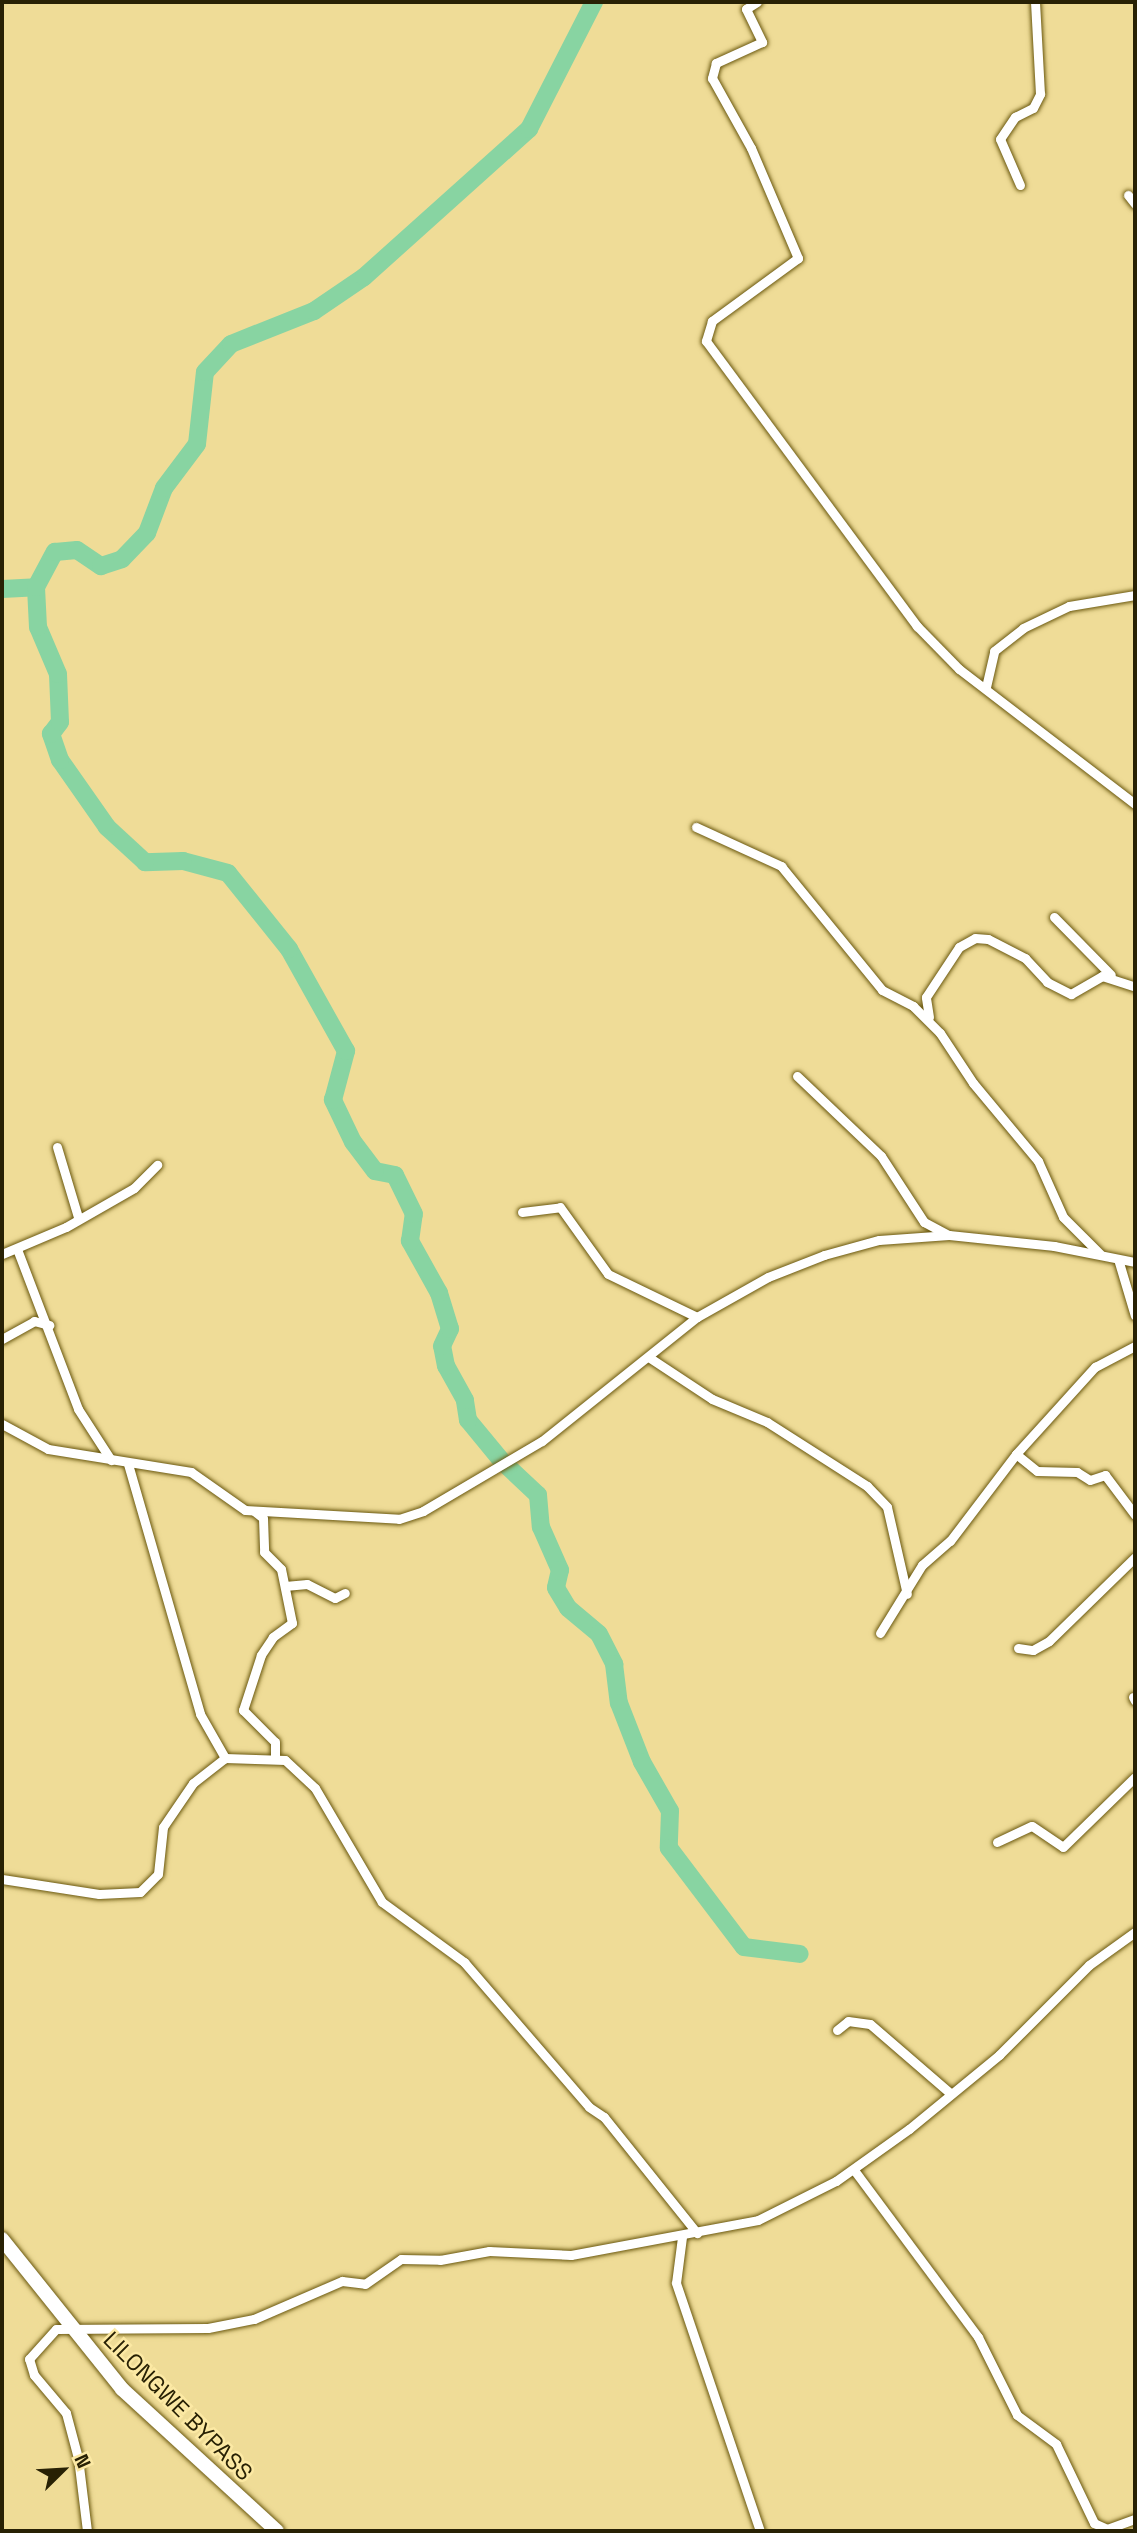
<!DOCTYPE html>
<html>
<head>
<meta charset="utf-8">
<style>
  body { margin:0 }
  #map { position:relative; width:1137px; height:2533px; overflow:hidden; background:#efdc97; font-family:"Space Grotesk",sans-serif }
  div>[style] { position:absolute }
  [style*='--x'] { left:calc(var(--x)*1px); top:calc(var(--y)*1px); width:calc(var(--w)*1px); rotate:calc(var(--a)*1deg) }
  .river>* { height:18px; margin:-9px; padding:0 9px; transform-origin:9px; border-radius:9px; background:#88d4a2 }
  .roads { filter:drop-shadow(0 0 2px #6a580f) drop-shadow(0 0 2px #6a580f) }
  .street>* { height:9px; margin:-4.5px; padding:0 4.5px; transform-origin:4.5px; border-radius:4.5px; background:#fff }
  .primary>* { height:14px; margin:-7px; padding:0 7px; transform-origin:7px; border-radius:7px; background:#fff }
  span { translate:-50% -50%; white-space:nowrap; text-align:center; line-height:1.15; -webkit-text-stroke:5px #fce9a4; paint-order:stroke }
  .street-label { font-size:23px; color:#282104 }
  .frame { position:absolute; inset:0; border:4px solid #282104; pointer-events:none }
  .north { position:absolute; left:28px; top:2435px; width:70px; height:70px; -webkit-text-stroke:5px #fce9a4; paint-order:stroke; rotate:66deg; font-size:19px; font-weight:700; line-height:28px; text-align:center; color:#282104 }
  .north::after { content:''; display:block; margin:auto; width:24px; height:32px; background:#282104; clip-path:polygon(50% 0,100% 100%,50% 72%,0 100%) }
</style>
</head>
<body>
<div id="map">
  <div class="river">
    <i style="--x:2;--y:589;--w:34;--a:-3"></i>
    <i style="--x:501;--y:1460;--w:52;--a:-129.5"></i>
    <i style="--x:468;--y:1420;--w:20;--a:-99"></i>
    <i style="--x:465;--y:1400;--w:39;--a:-119"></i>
    <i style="--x:446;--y:1366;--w:20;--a:-101"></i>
    <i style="--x:442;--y:1346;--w:19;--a:-65"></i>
    <i style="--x:450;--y:1329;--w:38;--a:-107"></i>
    <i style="--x:439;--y:1293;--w:60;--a:-119.1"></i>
    <i style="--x:410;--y:1241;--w:27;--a:-82"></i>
    <i style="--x:414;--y:1214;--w:43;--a:-116"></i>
    <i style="--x:395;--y:1175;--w:20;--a:-169"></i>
    <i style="--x:375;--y:1171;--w:36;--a:-127"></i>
    <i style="--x:353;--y:1142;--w:47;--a:-115.5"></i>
    <i style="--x:333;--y:1100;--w:51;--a:-75.1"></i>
    <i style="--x:346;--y:1051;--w:117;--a:-119.2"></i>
    <i style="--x:289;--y:949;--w:97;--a:-128.8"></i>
    <i style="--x:228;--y:873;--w:47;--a:-165.1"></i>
    <i style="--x:183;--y:861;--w:38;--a:178"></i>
    <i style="--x:145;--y:862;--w:52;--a:-137.4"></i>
    <i style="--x:107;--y:827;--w:82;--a:-125"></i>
    <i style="--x:60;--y:760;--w:28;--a:-109"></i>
    <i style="--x:51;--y:734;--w:15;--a:-53"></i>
    <i style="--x:60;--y:722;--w:48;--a:-92.4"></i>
    <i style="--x:58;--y:674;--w:51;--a:-113.1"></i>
    <i style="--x:38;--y:627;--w:40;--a:-92.9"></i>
    <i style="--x:36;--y:587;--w:40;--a:-62"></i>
    <i style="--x:55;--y:552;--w:22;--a:-5"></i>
    <i style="--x:77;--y:550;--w:29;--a:34"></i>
    <i style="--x:101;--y:566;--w:22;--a:-18"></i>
    <i style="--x:122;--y:559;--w:36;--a:-46"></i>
    <i style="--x:147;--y:533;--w:48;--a:-69.3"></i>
    <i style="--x:164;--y:488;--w:55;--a:-53.1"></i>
    <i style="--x:197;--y:444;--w:72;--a:-83.7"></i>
    <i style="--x:205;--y:372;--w:38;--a:-47"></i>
    <i style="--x:231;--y:344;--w:89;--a:-21.7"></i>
    <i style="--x:314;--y:311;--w:60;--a:-34.2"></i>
    <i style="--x:364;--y:277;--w:222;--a:-41.9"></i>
    <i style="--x:529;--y:129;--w:143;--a:-62.9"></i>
    <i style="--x:506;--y:1465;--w:44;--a:43.2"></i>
    <i style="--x:538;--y:1495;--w:32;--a:85"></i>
    <i style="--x:541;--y:1527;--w:47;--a:66.2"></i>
    <i style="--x:560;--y:1570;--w:18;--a:103"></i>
    <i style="--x:556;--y:1588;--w:23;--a:59"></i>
    <i style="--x:568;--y:1608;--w:40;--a:40"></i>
    <i style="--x:599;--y:1634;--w:34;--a:63"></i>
    <i style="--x:614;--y:1664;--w:39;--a:83"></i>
    <i style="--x:619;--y:1703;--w:63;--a:68.7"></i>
    <i style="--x:642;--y:1762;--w:56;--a:60.3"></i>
    <i style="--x:670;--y:1811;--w:37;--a:92"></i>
    <i style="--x:669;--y:1848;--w:124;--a:52.9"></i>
    <i style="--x:744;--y:1947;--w:56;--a:7.1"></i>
  </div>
  <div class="roads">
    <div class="street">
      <i style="--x:757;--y:2;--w:13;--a:148"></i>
      <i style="--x:746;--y:9;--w:37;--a:64"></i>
      <i style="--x:762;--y:42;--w:51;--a:155.5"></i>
      <i style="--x:716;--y:63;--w:16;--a:105"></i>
      <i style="--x:712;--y:78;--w:80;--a:60.9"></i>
      <i style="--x:751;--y:148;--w:120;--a:66.9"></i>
      <i style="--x:798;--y:258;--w:107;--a:143.8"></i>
      <i style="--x:712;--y:321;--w:21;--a:107"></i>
      <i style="--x:706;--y:341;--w:355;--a:53.5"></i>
      <i style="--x:917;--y:626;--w:60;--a:45.7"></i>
      <i style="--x:959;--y:669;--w:222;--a:37.5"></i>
      <i style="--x:1020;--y:185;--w:50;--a:-113.5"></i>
      <i style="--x:1000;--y:139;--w:27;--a:-56"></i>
      <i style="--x:1015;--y:117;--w:20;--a:-27"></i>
      <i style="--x:1033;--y:108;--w:16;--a:-63"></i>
      <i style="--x:1040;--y:94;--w:92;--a:-93.1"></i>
      <i style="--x:1128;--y:195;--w:11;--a:52"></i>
      <i style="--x:986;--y:687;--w:37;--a:-77"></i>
      <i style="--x:994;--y:651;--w:37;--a:-38"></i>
      <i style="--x:1023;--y:628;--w:51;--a:-25.6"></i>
      <i style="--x:1069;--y:606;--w:67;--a:-9.5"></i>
      <i style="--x:696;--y:827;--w:94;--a:24.6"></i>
      <i style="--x:781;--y:866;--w:160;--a:50.8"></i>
      <i style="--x:882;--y:990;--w:35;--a:27"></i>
      <i style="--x:913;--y:1006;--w:38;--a:45"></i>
      <i style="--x:940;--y:1033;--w:60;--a:56.6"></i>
      <i style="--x:973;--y:1083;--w:102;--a:50.2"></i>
      <i style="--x:1038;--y:1161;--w:61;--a:65.9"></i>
      <i style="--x:1063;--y:1217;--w:52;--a:45"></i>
      <i style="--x:1054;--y:917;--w:81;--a:45.5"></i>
      <i style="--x:929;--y:1017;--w:20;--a:-99"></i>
      <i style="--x:926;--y:997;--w:60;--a:-56.6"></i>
      <i style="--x:959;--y:947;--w:18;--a:-29"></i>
      <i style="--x:975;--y:938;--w:13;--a:4"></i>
      <i style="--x:988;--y:939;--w:42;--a:27.2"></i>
      <i style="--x:1025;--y:958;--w:33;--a:47"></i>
      <i style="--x:1047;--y:982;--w:27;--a:27"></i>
      <i style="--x:1071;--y:994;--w:36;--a:-30"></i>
      <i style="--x:1102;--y:976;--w:35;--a:18"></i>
      <i style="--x:797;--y:1076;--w:116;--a:43.6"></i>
      <i style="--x:881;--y:1156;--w:79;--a:56.9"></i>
      <i style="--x:924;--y:1222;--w:27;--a:28"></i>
      <i style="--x:57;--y:1147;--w:73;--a:73.3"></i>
      <i style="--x:522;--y:1212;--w:38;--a:-7"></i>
      <i style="--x:560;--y:1207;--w:82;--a:54.4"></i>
      <i style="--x:608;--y:1274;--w:99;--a:25.8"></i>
      <i style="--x:17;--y:1249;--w:171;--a:69.1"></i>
      <i style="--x:78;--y:1409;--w:61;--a:57.1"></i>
      <i style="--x:2;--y:1254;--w:69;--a:-22.9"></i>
      <i style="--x:66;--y:1227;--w:78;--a:-29.8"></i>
      <i style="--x:134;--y:1188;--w:33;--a:-45"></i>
      <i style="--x:1118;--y:1259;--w:59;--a:73.4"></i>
      <i style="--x:2;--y:1339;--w:37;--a:-29"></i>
      <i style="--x:34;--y:1321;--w:16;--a:15"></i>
      <i style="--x:650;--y:1358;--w:74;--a:33.5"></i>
      <i style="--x:712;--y:1399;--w:60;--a:22.7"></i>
      <i style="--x:767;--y:1422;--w:119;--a:32.6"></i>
      <i style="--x:867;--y:1486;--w:29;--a:46"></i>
      <i style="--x:887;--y:1507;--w:89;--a:77.1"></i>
      <i style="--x:2;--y:1424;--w:52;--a:28.5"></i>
      <i style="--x:48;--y:1449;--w:145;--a:9.1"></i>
      <i style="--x:191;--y:1472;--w:66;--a:35.1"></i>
      <i style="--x:245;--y:1510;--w:154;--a:3.3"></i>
      <i style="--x:399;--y:1519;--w:25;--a:-18"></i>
      <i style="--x:423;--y:1511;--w:138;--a:-30.5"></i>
      <i style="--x:542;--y:1441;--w:198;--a:-38.7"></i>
      <i style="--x:697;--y:1317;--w:81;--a:-29.4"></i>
      <i style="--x:768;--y:1277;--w:60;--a:-21.4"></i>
      <i style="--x:824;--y:1255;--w:57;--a:-15.3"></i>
      <i style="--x:879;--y:1240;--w:70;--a:-4.1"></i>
      <i style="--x:949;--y:1235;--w:106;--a:6"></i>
      <i style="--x:1054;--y:1246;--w:83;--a:11.2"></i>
      <i style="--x:1016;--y:1454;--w:27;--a:39"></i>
      <i style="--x:1037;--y:1471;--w:40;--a:1.4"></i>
      <i style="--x:1077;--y:1472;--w:15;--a:32"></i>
      <i style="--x:1090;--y:1480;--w:16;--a:-18"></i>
      <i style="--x:1105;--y:1475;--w:50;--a:53.1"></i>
      <i style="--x:128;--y:1464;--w:260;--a:73.9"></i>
      <i style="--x:200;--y:1714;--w:51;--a:60.4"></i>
      <i style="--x:254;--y:1511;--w:11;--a:38"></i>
      <i style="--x:263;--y:1518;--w:34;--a:88"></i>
      <i style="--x:264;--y:1552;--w:24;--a:45"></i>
      <i style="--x:281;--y:1569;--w:55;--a:78.5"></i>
      <i style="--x:292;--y:1623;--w:24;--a:144"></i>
      <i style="--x:273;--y:1637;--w:22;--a:124"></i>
      <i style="--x:261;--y:1655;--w:58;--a:108.1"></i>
      <i style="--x:243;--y:1710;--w:45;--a:45"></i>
      <i style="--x:275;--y:1742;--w:16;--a:90"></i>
      <i style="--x:285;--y:1586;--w:22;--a:-5"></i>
      <i style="--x:307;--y:1584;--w:31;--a:27"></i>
      <i style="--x:335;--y:1598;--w:11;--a:-27"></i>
      <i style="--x:880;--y:1633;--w:80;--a:-58.3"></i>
      <i style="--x:922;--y:1565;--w:37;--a:-41"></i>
      <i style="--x:950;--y:1541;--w:109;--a:-52.8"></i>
      <i style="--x:1016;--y:1454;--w:118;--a:-47.8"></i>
      <i style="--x:1095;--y:1367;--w:45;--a:-27.7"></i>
      <i style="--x:1018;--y:1648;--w:15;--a:8"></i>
      <i style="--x:1033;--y:1650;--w:18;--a:-29"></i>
      <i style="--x:1049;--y:1641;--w:120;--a:-44.3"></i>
      <i style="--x:1133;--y:1697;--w:4;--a:63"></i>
      <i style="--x:997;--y:1842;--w:38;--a:-25"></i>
      <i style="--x:1032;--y:1826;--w:37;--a:34"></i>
      <i style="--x:1063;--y:1847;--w:100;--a:-44.2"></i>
      <i style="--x:2;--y:1879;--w:98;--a:8.8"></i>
      <i style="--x:99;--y:1894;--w:41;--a:-2.8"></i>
      <i style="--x:140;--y:1892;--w:25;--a:-45"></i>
      <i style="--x:158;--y:1874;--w:47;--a:-83.9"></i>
      <i style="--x:163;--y:1827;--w:53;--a:-55.7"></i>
      <i style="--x:193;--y:1783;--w:41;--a:-38"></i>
      <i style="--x:225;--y:1758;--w:60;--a:1.9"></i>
      <i style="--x:285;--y:1760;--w:41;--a:43"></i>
      <i style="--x:315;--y:1788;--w:132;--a:59.6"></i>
      <i style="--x:382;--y:1902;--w:102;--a:36.2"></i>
      <i style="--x:464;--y:1962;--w:191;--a:49.2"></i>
      <i style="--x:589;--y:2107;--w:18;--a:34"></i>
      <i style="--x:604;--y:2117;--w:149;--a:51.3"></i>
      <i style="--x:837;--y:2030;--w:14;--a:-39"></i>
      <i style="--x:848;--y:2021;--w:22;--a:8"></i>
      <i style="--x:870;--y:2024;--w:106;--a:40.8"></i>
      <i style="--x:854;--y:2170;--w:208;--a:53.4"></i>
      <i style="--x:978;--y:2337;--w:87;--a:63.4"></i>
      <i style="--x:1017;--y:2415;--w:49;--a:36.6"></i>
      <i style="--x:1056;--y:2444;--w:88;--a:64.3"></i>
      <i style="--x:1094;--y:2523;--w:14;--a:25"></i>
      <i style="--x:1107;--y:2529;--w:30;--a:-20"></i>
      <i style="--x:682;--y:2237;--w:46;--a:97.4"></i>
      <i style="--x:676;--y:2283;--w:262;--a:71.3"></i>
      <i style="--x:87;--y:2531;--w:74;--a:-97"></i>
      <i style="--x:78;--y:2458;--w:47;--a:-104.9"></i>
      <i style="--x:66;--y:2413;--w:50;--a:-130.1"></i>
      <i style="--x:34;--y:2375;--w:17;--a:-107"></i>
      <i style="--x:29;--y:2359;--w:40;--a:-48"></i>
      <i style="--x:56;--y:2329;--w:152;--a:-0.4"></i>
      <i style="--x:208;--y:2328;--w:47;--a:-11.1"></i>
      <i style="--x:254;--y:2319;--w:96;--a:-23.4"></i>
      <i style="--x:342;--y:2281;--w:23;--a:7"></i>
      <i style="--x:365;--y:2284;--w:44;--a:-34.8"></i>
      <i style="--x:401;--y:2259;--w:39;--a:1"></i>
      <i style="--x:440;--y:2260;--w:50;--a:-10.4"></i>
      <i style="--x:489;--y:2251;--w:82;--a:2.8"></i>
      <i style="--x:571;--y:2255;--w:190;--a:-10.6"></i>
      <i style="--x:758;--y:2220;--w:87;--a:-26.6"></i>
      <i style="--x:836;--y:2181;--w:90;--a:-35.5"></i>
      <i style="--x:909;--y:2129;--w:117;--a:-39.4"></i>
      <i style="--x:999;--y:2055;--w:127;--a:-45"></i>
      <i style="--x:1089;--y:1965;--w:57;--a:-35.7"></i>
    </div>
    <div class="primary">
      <i style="--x:2;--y:2239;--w:192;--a:51.3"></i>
      <i style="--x:122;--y:2389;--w:210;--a:42.5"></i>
    </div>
  </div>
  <div class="street-label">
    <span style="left:178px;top:2406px;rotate:45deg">LILONGWE BYPASS</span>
  </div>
  <div class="frame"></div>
  <div class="north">N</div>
</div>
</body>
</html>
